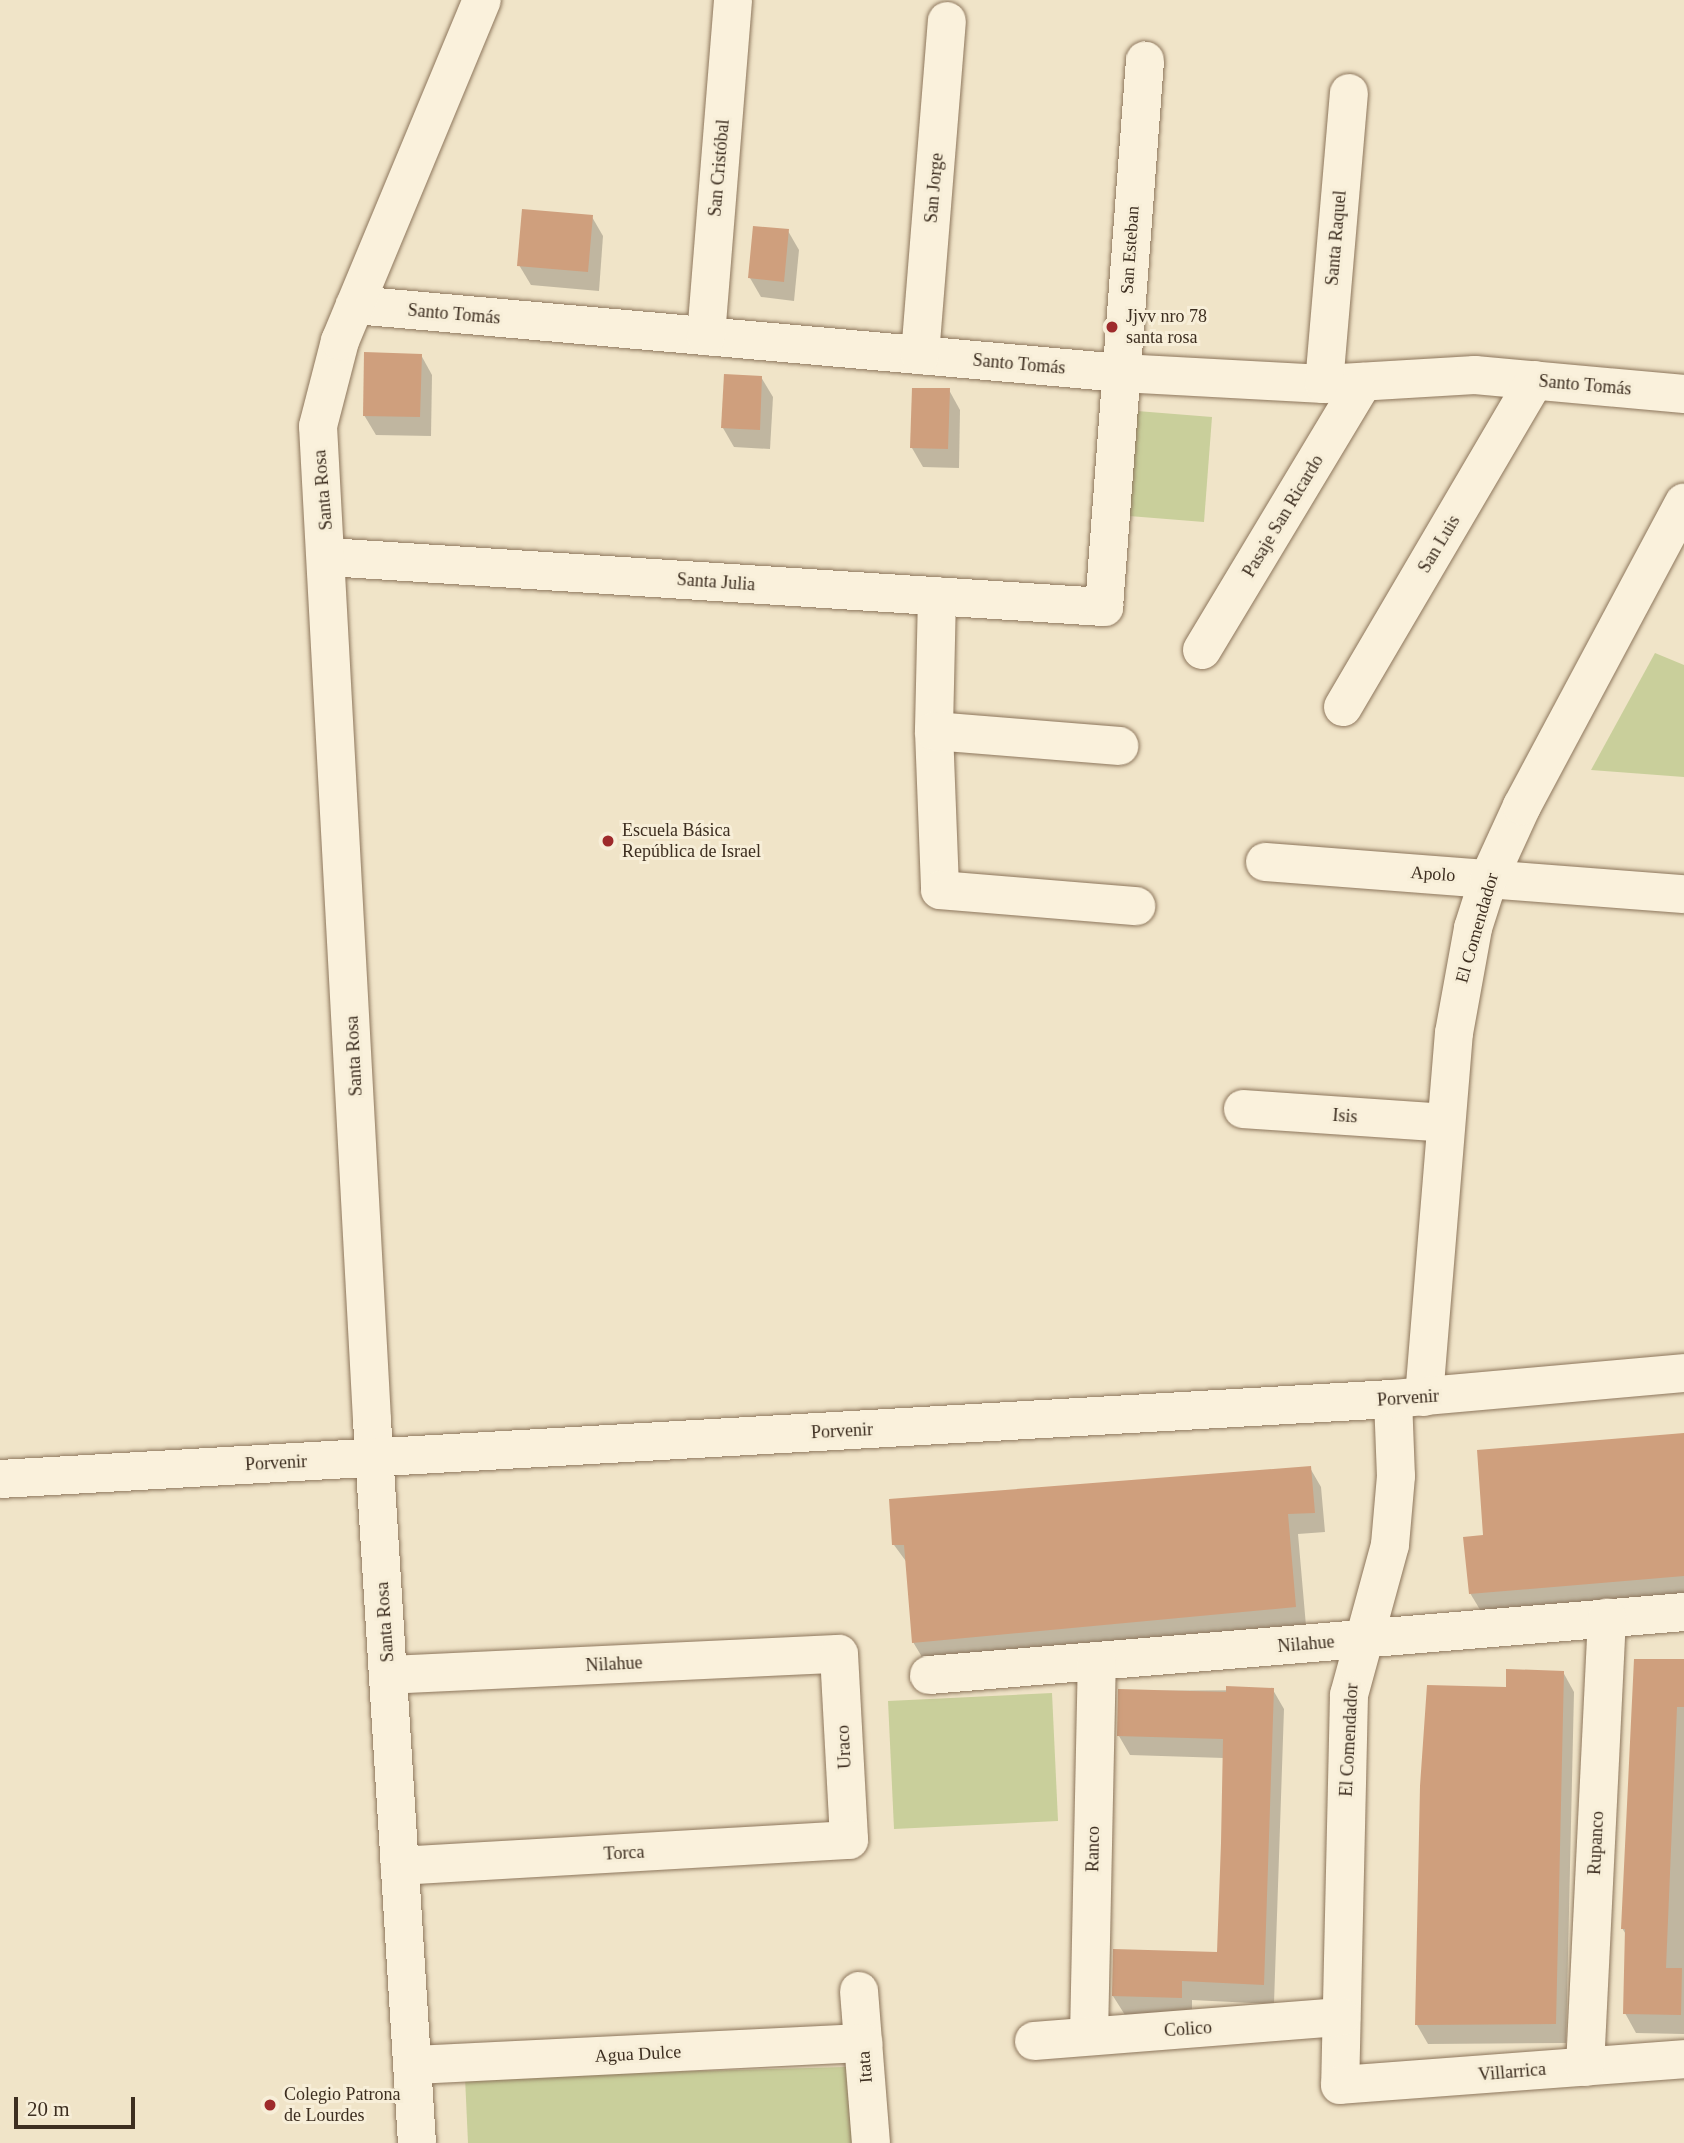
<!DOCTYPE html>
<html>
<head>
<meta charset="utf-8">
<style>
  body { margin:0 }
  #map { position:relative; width:1684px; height:2143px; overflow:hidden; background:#f0e4c8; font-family:"Times New Roman",serif }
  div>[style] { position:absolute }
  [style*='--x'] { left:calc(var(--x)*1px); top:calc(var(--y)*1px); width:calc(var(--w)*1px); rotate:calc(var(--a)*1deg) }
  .green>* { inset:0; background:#c9cf9b }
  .shadow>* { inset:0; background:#0003 }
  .building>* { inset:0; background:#cf9f7d }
  .roads { filter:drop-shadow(0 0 2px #8d765c) drop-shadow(0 0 2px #8d765c) }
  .minor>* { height:38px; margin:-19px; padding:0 19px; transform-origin:19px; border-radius:19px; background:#faf1dc }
  .dots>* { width:19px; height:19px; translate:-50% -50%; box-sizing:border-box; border:4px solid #f7eed8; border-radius:50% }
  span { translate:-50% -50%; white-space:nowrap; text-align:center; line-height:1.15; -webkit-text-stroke:6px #f7eed8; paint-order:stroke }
  .street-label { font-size:18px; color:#3d2e20 }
  .poi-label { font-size:18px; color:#3d2e20 }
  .left { translate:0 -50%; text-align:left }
  .scale { position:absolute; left:14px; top:2097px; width:121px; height:32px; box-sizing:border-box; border:4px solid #3d2e20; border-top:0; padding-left:9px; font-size:21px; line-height:24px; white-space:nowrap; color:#3d2e20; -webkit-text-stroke:5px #f7eed8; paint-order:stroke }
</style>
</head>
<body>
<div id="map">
  <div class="green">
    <i style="clip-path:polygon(1137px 411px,1212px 417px,1204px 522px,1129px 516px)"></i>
    <i style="clip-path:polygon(1655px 653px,1684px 665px,1684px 777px,1591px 770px)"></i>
    <i style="clip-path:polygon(1052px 1693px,1058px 1821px,894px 1829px,888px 1701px)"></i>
    <i style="clip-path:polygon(846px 2067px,852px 2143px,468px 2143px,465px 2077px)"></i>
  </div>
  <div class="shadow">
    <i style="clip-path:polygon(592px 217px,603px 236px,599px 291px,531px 285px,519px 265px)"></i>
    <i style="clip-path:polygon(788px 231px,799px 250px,794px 301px,761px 297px,750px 278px)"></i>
    <i style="clip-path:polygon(421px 355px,432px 375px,431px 436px,376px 435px,364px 415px)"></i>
    <i style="clip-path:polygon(761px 377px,773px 397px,770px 449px,734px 447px,723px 428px)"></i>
    <i style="clip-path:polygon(949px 390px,960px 410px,959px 468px,923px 467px,912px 448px)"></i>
    <i style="clip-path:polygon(1684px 1435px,1684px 1598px,1482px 1613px,1470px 1593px)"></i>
    <i style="clip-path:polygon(1310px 1468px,1321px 1487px,1325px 1532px,1298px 1534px,1306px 1626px,925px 1662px,913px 1642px,908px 1564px,894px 1545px)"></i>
    <i style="clip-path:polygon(1684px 1659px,1684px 2034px,1636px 2033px,1625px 2013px,1627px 1936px,1622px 1928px,1635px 1660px)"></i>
    <i style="clip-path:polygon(1563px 1672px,1574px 1692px,1566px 2043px,1428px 2044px,1417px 2025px,1508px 1689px)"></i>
    <i style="clip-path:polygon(1273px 1690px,1284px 1709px,1274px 2004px,1192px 2000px,1192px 2017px,1125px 2015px,1113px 1996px,1219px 1953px,1224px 1758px,1130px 1755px,1119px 1736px,1120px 1691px)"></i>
  </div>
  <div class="building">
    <i style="clip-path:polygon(522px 209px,593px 215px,588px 272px,517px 266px)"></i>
    <i style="clip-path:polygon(753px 226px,789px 229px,784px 282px,748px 278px)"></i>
    <i style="clip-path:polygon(364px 352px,422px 354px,420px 417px,363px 416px)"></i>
    <i style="clip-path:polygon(724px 374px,762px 376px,760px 430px,721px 428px)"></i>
    <i style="clip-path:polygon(912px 388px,950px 388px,948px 449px,910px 448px)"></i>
    <i style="clip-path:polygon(1684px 1433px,1684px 1576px,1469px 1594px,1463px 1537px,1483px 1535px,1477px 1450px)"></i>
    <i style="clip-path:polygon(1311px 1466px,1315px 1513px,1288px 1514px,1296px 1607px,912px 1643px,904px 1545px,892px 1545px,889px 1499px)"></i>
    <i style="clip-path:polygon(1634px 1659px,1684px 1659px,1684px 1707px,1677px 1707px,1666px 1968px,1682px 1968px,1681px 2015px,1623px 2014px,1625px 1929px,1621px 1929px)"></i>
    <i style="clip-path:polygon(1506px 1669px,1564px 1671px,1556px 2024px,1415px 2025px,1420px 1786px,1427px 1685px,1506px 1687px)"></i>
    <i style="clip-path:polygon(1226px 1686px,1274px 1688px,1264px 1985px,1182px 1981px,1182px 1998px,1112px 1996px,1113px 1949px,1217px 1952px,1221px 1843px,1223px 1739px,1117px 1736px,1118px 1689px,1226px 1692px)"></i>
  </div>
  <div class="roads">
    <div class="minor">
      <i style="--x:355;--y:305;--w:769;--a:5.07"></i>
      <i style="--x:1121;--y:373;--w:203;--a:3.1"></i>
      <i style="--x:1324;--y:384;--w:151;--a:-3.4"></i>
      <i style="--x:1475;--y:375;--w:210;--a:5.2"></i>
      <i style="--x:706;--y:336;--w:337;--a:-85.4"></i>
      <i style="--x:920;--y:355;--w:335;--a:-85.4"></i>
      <i style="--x:1324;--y:384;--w:292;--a:-85.1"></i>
      <i style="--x:328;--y:557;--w:778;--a:3.69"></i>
      <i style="--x:1104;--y:607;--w:548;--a:-85.71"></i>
      <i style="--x:937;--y:596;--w:135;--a:91.3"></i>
      <i style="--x:934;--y:731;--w:159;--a:87.8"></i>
      <i style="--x:940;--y:890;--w:197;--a:4.7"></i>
      <i style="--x:1202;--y:650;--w:313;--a:-59"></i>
      <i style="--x:1343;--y:707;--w:379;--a:-59.6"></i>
      <i style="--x:934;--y:731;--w:186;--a:4.6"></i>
      <i style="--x:1265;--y:862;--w:420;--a:4.4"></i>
      <i style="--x:1243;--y:1109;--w:203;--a:3.9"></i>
      <i style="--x:1424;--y:1397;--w:365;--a:-85.3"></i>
      <i style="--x:1454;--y:1033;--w:107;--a:-79.7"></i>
      <i style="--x:1473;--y:928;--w:52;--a:-72.3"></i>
      <i style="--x:1489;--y:878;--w:79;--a:-65.4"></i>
      <i style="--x:1522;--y:806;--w:344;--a:-61.9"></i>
      <i style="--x:1393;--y:1399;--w:77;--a:87.8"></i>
      <i style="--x:1396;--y:1476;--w:69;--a:95"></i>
      <i style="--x:1390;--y:1545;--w:156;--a:105.3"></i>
      <i style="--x:1349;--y:1695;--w:390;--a:91.3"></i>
      <i style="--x:1340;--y:2085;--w:345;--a:-4.3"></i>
      <i style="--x:0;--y:1479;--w:1395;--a:-3.29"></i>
      <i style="--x:1393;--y:1399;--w:292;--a:-5.1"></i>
      <i style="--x:388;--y:1675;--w:451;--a:-2.7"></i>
      <i style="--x:839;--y:1654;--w:186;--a:86.9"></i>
      <i style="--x:849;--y:1840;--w:450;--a:176.7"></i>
      <i style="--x:929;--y:1675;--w:758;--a:-4.77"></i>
      <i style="--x:859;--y:1991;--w:152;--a:85.5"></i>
      <i style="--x:1089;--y:2036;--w:375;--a:-88.8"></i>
      <i style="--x:1034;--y:2041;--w:308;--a:-4.5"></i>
      <i style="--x:413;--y:2065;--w:451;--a:-2.8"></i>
      <i style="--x:1585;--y:2067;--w:450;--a:-87.2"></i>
      <i style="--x:417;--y:2143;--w:724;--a:-93.56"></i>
      <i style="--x:372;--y:1420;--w:995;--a:-93.11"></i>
      <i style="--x:318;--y:426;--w:88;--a:-75.5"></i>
      <i style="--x:340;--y:341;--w:369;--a:-67.4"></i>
    </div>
  </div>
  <div class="dots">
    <i style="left:1112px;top:327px;background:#9e2a2b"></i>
    <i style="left:608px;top:841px;background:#9e2a2b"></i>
    <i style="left:270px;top:2105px;background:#9e2a2b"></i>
  </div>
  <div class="street-label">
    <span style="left:719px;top:168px;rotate:-85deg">San Cristóbal</span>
    <span style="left:934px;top:188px;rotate:-85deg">San Jorge</span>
    <span style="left:1336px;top:238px;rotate:-85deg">Santa Raquel</span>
    <span style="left:1130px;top:250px;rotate:-86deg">San Esteban</span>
    <span style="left:454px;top:314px;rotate:5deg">Santo Tomás</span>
    <span style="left:1019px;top:364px;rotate:5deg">Santo Tomás</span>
    <span style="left:1585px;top:385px;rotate:5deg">Santo Tomás</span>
    <span style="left:323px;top:490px;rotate:-95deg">Santa Rosa</span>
    <span style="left:1283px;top:516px;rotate:-59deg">Pasaje San Ricardo</span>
    <span style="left:1439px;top:544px;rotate:-59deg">San Luis</span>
    <span style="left:716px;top:582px;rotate:4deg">Santa Julia</span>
    <span style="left:1433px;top:874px;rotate:4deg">Apolo</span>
    <span style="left:1477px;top:928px;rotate:-74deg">El Comendador</span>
    <span style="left:354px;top:1056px;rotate:-93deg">Santa Rosa</span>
    <span style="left:1345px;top:1116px;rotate:4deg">Isis</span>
    <span style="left:1408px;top:1398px;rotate:-4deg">Porvenir</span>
    <span style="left:842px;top:1431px;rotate:-3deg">Porvenir</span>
    <span style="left:276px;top:1463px;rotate:-3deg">Porvenir</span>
    <span style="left:385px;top:1622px;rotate:-94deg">Santa Rosa</span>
    <span style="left:1306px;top:1644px;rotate:-5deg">Nilahue</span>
    <span style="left:614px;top:1664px;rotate:-3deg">Nilahue</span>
    <span style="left:1349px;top:1740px;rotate:-87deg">El Comendador</span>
    <span style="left:844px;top:1747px;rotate:-93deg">Uraco</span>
    <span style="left:1596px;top:1843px;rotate:-87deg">Rupanco</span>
    <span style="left:1093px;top:1849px;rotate:-89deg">Ranco</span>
    <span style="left:624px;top:1853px;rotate:-3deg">Torca</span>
    <span style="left:1188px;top:2029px;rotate:-4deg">Colico</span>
    <span style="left:638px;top:2054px;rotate:-3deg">Agua Dulce</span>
    <span style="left:865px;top:2067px;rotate:-95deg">Itata</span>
    <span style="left:1512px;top:2072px;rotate:-5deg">Villarrica</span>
  </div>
  <div class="poi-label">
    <span class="left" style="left:1126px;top:327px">Jjvv nro 78<br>santa rosa</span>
    <span class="left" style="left:622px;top:841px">Escuela Básica<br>República de Israel</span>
    <span class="left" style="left:284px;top:2105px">Colegio Patrona<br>de Lourdes</span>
  </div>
  <div class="scale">20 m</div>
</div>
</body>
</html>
